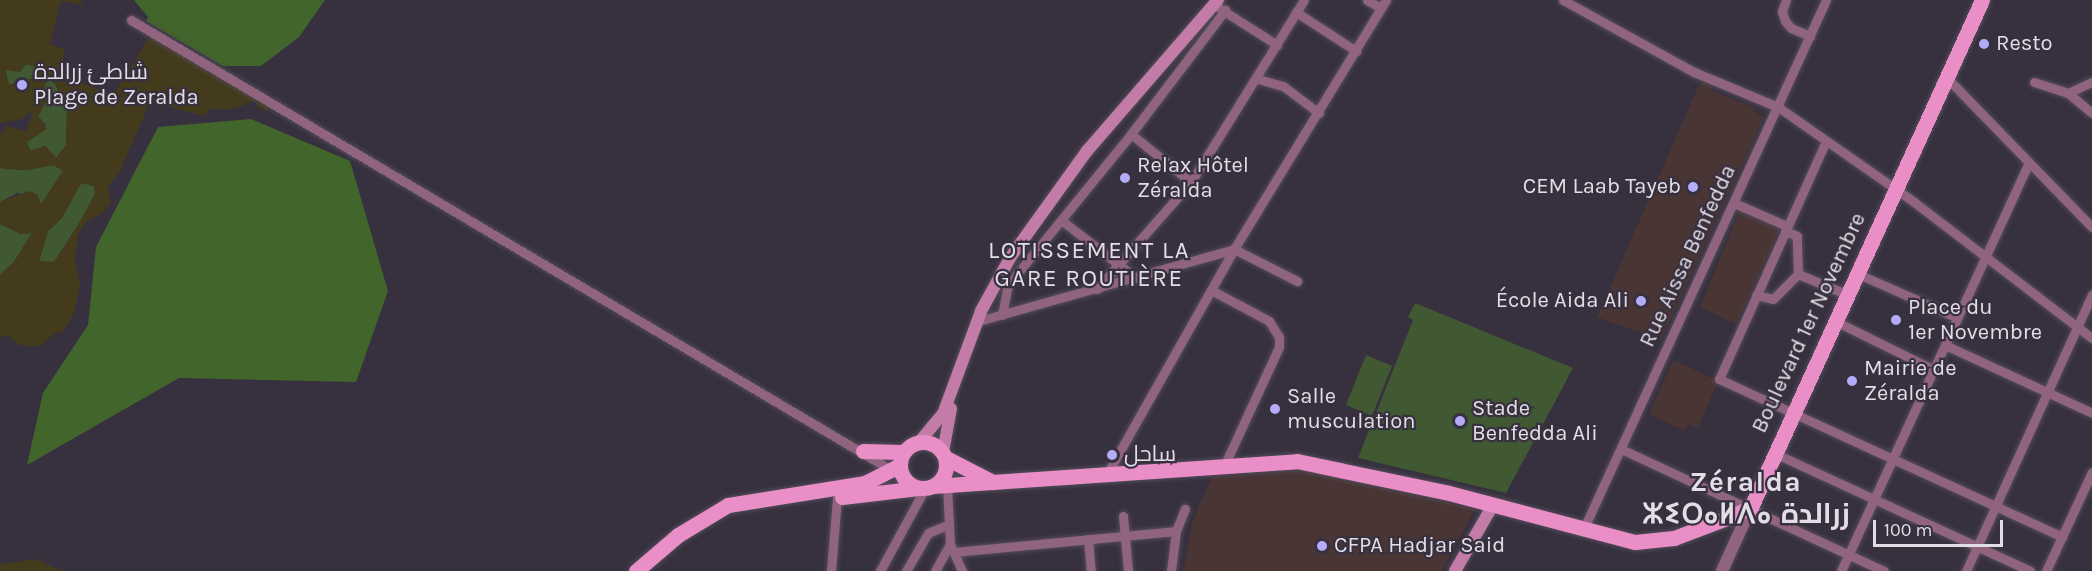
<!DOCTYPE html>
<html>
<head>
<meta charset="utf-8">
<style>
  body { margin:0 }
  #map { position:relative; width:2092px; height:571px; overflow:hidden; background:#37303e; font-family:Karla,Cairo,"Noto Sans Tifinagh",sans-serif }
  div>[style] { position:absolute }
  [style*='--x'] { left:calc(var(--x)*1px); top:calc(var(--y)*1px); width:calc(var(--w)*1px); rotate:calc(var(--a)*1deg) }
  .education>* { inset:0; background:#4a3535 }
  .green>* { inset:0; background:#415932 }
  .forest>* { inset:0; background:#42652b }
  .sand>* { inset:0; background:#433b1b }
  .roads { filter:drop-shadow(0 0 2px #524c59) drop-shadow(0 0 2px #524c59) }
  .minor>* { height:9px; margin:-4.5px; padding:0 4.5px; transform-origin:4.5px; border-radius:4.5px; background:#90637e }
  .tertiary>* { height:12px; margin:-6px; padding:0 6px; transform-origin:6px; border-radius:6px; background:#90637e }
  .secondary>* { height:12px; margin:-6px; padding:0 6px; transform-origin:6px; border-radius:6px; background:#c37ca8 }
  .primary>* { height:15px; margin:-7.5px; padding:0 7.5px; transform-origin:7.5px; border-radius:7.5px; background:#ea8ec8 }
  .primary>.ring { margin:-7.5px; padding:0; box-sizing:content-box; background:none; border:15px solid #ea8ec8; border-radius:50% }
  .dots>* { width:16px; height:16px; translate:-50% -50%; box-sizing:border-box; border:3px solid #37303e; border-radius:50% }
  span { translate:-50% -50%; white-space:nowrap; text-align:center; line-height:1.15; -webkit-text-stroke:4.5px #37303e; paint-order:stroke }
  .poi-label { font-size:22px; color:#e2dde7 }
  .left { translate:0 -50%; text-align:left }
  .right { translate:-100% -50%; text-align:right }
  .street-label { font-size:22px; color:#e2dde7 }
  .neighbourhood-label { font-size:24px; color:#e2dde7; letter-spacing:1.5px }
  .district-label { font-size:28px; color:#e2dde7; font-weight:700; letter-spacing:1.5px }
  .scale { position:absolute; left:1873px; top:520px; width:130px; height:27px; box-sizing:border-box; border:3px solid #e2dde7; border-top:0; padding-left:8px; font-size:18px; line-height:21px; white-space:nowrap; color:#e2dde7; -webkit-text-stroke:4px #37303e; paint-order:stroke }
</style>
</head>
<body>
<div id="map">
  <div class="education">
    <i style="clip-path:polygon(1705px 82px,1711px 85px,1710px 90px,1755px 108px,1753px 111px,1764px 117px,1661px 340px,1597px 317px,1699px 85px)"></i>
    <i style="clip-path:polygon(1740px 210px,1780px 228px,1736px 324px,1700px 307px)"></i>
    <i style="clip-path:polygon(1673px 360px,1718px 381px,1698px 428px,1688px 424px,1685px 431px,1649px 414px)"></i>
    <i style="clip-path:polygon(1302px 470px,1475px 509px,1442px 571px,1183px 571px,1193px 520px,1212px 477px)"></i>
  </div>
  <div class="green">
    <i style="clip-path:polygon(26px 64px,36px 67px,38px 77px,9px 85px,5px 69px)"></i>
    <i style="clip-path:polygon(51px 77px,67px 106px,66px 145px,56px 158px,45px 146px,30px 151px,27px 142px,46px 125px,38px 116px,48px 98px,44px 86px)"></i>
    <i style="clip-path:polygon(54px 165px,63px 171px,41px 205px,39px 198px,17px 193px,0 202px,0 168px,19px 170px)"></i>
    <i style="clip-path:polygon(81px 183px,94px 186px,95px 194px,81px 220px,54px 263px,39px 261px,48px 231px,62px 218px)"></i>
    <i style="clip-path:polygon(0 224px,21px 234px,32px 233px,14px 262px,0 275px)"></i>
    <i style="clip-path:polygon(1415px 303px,1573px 368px,1506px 493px,1358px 458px,1413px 320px,1408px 317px)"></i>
    <i style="clip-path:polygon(1366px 355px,1392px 366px,1372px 416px,1346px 405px)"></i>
  </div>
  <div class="forest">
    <i style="clip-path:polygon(134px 0,325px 0,299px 37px,261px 66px,223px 66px,146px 21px,148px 17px)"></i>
    <i style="clip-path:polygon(251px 119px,350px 161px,388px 291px,356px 382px,179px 378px,27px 465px,43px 393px,88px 325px,96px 247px,158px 127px)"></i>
  </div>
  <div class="sand">
    <i style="clip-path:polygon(evenodd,0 0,80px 0,84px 5px,61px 1px,50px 44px,65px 50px,60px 74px,113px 95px,150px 36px,272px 109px,262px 111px,254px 101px,234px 109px,210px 109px,205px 116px,150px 102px,119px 173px,108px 187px,111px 203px,104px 212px,85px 223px,78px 235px,75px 258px,80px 286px,74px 313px,64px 331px,55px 333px,39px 347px,18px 345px,9px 336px,0 337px,0 275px,14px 262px,32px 233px,21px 234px,0 224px,0 202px,29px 191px,37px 194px,41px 204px,63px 171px,54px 165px,29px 170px,0 168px,0 136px,6px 126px,26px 131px,32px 115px,28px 112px,23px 119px,0 123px,0 0,26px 64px,36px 67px,38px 77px,9px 85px,4px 70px,20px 72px,26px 64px,0 0,51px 77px,67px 106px,66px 145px,57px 158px,45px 146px,30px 151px,27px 142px,47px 129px,38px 116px,48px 98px,44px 86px,51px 77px,0 0,81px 183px,94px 186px,95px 194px,81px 220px,54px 262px,39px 261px,48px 231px,62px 218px,81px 183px)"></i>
    <i style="clip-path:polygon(37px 559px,62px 571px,0 571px,0 564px)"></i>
  </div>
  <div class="roads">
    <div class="minor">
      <i style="--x:1367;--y:0;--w:16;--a:30"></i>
      <i style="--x:1563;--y:0;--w:149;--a:28.8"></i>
      <i style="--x:1694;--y:72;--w:91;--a:22.6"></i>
      <i style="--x:1778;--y:107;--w:166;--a:34.9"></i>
      <i style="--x:1914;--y:202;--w:224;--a:37.4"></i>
      <i style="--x:1786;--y:0;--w:12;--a:110"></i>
      <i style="--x:1782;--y:11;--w:10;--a:73"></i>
      <i style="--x:1785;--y:21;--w:9;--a:49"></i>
      <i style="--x:1791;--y:28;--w:21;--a:23"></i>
      <i style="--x:1219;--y:8;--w:69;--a:32.5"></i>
      <i style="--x:1296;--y:12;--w:72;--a:33"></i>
      <i style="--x:131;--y:20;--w:897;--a:30.62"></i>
      <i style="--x:1947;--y:78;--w:208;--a:45.8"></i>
      <i style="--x:1258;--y:79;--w:26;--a:16"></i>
      <i style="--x:1283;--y:86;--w:45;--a:36.9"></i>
      <i style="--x:2034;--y:82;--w:36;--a:18"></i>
      <i style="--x:2068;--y:93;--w:26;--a:-25"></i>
      <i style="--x:2068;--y:93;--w:31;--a:40"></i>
      <i style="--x:1131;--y:134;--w:77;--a:38.7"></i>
      <i style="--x:1826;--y:141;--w:261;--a:114.2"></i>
      <i style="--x:1719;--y:379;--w:378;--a:24.7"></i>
      <i style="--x:1734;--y:203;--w:58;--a:23.5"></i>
      <i style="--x:1061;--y:220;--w:95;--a:37.7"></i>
      <i style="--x:1856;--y:273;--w:111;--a:23.8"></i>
      <i style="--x:1798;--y:274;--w:52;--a:22.6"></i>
      <i style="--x:1097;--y:289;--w:142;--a:-48.7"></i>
      <i style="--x:1191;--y:182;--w:214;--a:-58.2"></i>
      <i style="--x:1211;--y:290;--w:66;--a:28.1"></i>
      <i style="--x:1269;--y:321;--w:19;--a:58"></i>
      <i style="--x:1279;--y:337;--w:10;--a:90"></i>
      <i style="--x:1279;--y:347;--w:131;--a:114.8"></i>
      <i style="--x:1756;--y:295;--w:17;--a:13"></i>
      <i style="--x:1773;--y:299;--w:35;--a:-45"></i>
      <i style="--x:1798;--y:274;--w:38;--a:-92"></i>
      <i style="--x:1797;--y:236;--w:13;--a:-157"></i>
      <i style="--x:1002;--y:315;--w:31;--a:-79"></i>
      <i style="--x:1008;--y:285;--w:195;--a:-50.8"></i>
      <i style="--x:1131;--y:134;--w:156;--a:-52.8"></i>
      <i style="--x:982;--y:320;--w:262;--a:-15.7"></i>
      <i style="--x:1234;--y:249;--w:71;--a:26.9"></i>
      <i style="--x:1833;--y:320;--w:113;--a:26.3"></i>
      <i style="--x:1945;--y:345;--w:162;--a:24.8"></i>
      <i style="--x:1621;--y:449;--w:290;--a:24.9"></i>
      <i style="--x:1774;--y:453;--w:282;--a:24.7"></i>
      <i style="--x:1108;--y:472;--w:256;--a:-60.5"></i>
      <i style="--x:1234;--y:249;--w:292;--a:-58.6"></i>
      <i style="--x:947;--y:486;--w:58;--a:87"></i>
      <i style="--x:950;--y:544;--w:30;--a:66"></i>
      <i style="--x:1123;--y:516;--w:55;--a:84.8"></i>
      <i style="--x:1584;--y:528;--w:581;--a:-65.38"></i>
      <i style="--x:1088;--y:539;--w:32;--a:85"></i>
      <i style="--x:954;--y:552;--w:223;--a:-5.4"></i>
      <i style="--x:831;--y:571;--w:73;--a:-85.3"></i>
      <i style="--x:880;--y:571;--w:94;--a:-61.5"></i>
      <i style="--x:906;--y:571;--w:44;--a:-59.9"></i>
      <i style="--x:928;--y:533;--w:21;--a:-23"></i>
      <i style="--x:935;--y:571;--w:31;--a:-61"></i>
      <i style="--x:1171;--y:571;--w:40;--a:-82.9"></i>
      <i style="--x:1176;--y:531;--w:24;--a:-68"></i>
      <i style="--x:1841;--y:571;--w:447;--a:-65.3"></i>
      <i style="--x:1966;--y:571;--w:304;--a:-65.5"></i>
      <i style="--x:2046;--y:571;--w:109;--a:-65.1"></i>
    </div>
    <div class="tertiary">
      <i style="--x:1722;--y:571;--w:70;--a:-65.6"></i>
    </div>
    <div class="secondary">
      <i style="--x:920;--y:441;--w:35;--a:-50"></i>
      <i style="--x:943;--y:414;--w:110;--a:-69.7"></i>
      <i style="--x:981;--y:311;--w:60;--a:-61.3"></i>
      <i style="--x:1010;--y:258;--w:132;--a:-54.3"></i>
      <i style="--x:1087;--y:151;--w:200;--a:-49.1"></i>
      <i style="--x:943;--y:452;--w:44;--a:-79.5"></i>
      <i style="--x:1455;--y:571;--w:76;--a:-60.1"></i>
    </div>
    <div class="primary">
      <i class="ring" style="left:900px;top:442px;width:31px;height:31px"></i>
      <i style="--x:863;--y:451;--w:40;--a:1.4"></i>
      <i style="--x:946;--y:458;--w:53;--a:27.1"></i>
      <i style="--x:933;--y:486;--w:365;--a:-3.9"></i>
      <i style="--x:1297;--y:461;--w:155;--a:11.9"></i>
      <i style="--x:1449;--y:493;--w:192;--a:14.8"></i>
      <i style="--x:1635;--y:542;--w:39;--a:-6"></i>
      <i style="--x:1674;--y:538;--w:62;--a:-20.8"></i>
      <i style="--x:1732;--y:516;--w:21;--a:-25"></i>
      <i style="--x:1751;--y:507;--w:557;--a:-65.5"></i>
      <i style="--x:842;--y:497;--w:79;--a:-6.6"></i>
      <i style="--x:636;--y:571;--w:55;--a:-40.6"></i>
      <i style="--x:678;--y:535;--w:58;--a:-31"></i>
      <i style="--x:728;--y:505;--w:139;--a:-9.1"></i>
      <i style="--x:865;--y:483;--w:39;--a:-27"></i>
    </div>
  </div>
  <div class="dots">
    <i style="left:1984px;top:44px;background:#b4acf9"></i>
    <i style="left:22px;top:85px;background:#b4acf9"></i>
    <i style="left:1125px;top:178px;background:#b4acf9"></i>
    <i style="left:1693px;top:187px;background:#b4acf9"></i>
    <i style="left:1641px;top:301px;background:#b4acf9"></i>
    <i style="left:1896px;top:320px;background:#b4acf9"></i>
    <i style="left:1852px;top:381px;background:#b4acf9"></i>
    <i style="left:1275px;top:409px;background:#b4acf9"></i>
    <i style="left:1460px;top:421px;background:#b4acf9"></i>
    <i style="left:1112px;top:455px;background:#b4acf9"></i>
    <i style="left:1322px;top:546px;background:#b4acf9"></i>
  </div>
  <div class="poi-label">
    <span class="left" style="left:1996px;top:44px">Resto</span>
    <span class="left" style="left:34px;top:85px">شاطئ زرالدة<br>Plage de Zeralda</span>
    <span class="left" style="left:1137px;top:178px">Relax Hôtel<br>Zéralda</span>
    <span class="right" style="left:1681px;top:187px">CEM Laab Tayeb</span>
    <span class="right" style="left:1629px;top:301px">École Aida Ali</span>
    <span class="left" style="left:1908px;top:320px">Place du<br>1er Novembre</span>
    <span class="left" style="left:1864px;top:381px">Mairie de<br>Zéralda</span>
    <span class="left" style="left:1287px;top:409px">Salle<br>musculation</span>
    <span class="left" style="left:1472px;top:421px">Stade<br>Benfedda Ali</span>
    <span class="left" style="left:1124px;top:455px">ساحل</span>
    <span class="left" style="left:1334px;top:546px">CFPA Hadjar Said</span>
  </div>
  <div class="street-label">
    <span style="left:1688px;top:256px;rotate:-65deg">Rue Aissa Benfedda</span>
    <span style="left:1809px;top:323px;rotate:-65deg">Boulevard 1er Novembre</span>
  </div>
  <div class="neighbourhood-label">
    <span style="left:1089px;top:265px">LOTISSEMENT LA<br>GARE ROUTIÈRE</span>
  </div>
  <div class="district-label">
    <span style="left:1746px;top:498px">Zéralda<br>ⵣⵉⵔⴰⵍⴷⴰ زرالدة</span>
  </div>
  <div class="scale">100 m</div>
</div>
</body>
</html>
